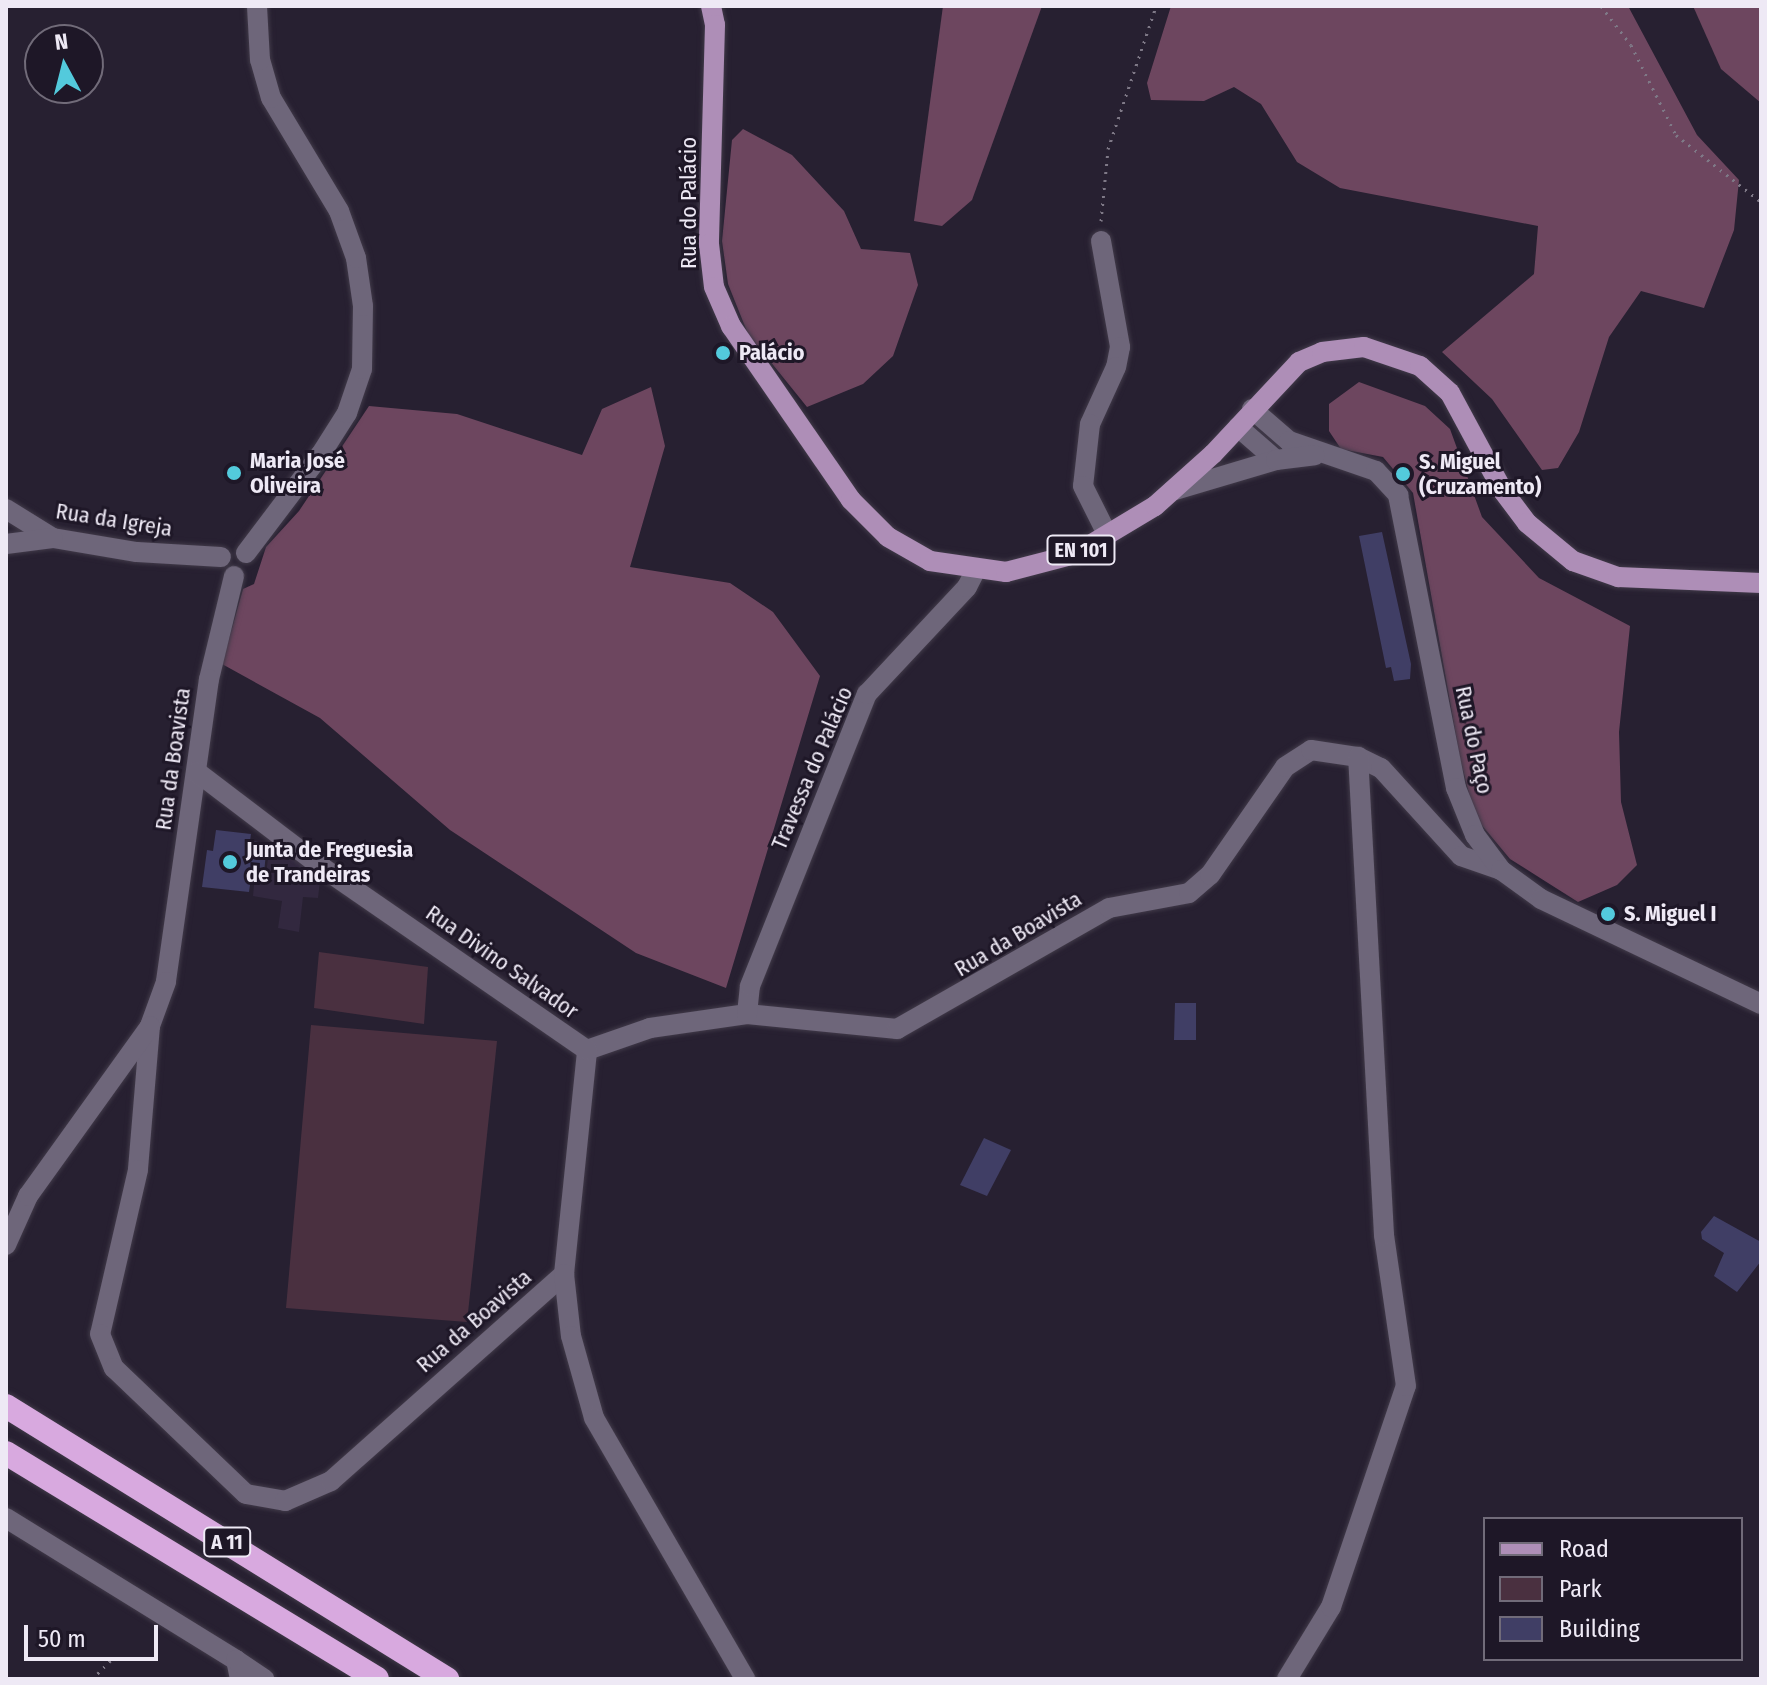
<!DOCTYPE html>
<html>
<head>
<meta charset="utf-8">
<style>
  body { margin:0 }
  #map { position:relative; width:1767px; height:1685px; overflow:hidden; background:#272031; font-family:"Fira Sans Condensed",sans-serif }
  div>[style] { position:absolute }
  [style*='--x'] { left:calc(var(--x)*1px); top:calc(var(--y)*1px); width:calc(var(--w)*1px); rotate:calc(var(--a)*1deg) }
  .built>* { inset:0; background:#32283f }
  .green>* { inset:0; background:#4a3040 }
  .forest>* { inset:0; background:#6d465f }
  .building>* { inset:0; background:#403e65 }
  .path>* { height:3px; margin-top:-1.5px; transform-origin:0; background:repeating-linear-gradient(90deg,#7f7987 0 2px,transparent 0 8px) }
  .roads { filter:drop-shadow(0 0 2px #413a49) drop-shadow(0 0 2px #413a49) }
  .minor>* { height:20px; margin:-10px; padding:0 10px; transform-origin:10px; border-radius:10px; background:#6e667a }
  .tertiary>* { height:20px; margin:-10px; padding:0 10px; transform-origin:10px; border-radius:10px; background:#6e667a }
  .primary>* { height:20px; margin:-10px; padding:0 10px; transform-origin:10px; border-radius:10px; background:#ae8eb7 }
  .motorway>* { height:24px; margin:-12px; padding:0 12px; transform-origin:12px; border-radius:12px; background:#d8a9df }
  .dots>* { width:22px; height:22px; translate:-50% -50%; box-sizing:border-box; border:4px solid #1e1727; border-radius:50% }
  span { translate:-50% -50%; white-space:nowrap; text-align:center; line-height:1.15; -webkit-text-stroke:6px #1e1727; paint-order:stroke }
  .shield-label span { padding:2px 6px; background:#1e1727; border:2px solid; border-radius:6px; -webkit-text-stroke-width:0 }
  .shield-label { font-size:20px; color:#eee9f5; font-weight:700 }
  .street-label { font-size:22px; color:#eee9f5 }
  .poi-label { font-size:22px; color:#eee9f5; font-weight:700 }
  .left { translate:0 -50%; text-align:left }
  .frame { position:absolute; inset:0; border:8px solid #eee9f5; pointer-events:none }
  .legend { position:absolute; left:1483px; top:1517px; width:260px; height:144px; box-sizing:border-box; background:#1e1727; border:2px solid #716b79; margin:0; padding:10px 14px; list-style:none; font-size:24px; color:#eee9f5 }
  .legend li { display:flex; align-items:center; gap:16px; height:40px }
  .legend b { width:40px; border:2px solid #716b79 }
  .north { position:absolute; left:24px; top:24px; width:80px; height:80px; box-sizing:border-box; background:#1e1727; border:2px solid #716b79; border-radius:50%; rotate:353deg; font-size:22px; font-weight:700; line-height:32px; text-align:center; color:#eee9f5 }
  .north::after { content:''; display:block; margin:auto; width:28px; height:36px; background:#53cadc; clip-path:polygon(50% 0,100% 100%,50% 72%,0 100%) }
  .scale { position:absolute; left:24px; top:1625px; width:134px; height:36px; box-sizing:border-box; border:4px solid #eee9f5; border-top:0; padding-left:10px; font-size:24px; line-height:28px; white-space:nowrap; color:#eee9f5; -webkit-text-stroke:6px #1e1727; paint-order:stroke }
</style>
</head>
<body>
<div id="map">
  <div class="built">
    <i style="clip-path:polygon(270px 841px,280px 842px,321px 872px,318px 898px,303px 897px,299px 932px,278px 928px,282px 901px,253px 896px,255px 874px,266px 875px)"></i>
  </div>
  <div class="green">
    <i style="clip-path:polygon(319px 952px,428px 967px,424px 1024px,314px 1008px)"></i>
    <i style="clip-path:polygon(311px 1025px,497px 1041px,467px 1322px,286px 1308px)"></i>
  </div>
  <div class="forest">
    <i style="clip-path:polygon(943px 6px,1042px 6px,972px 200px,942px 226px,914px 221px)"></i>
    <i style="clip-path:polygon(1171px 6px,1628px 6px,1697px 135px,1739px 180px,1734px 230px,1704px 308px,1641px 291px,1609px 337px,1579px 432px,1558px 468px,1542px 470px,1492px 399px,1442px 352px,1534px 274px,1538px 226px,1340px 188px,1297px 162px,1261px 104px,1234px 87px,1204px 101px,1151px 100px,1147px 83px)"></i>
    <i style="clip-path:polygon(1693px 6px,1761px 6px,1761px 103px,1721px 69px)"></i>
    <i style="clip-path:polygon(743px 129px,792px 155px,844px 211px,861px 249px,910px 253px,918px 285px,893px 356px,863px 384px,807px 407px,748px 334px,728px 284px,722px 241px,732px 140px)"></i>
    <i style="clip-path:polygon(1359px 382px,1425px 406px,1450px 429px,1482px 517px,1539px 578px,1630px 626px,1619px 732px,1621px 802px,1637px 865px,1617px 885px,1578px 902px,1510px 859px,1475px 817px,1460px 758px,1413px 493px,1383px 457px,1341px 449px,1329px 431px,1329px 404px)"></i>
    <i style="clip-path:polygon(651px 387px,665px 446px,630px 567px,730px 583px,773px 612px,820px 676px,726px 988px,636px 953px,450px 830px,320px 718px,222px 664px,243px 589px,254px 584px,266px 547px,299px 511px,369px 406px,457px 414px,582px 455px,602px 409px)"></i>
  </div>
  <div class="building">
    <i style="clip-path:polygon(1382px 532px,1411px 664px,1410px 679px,1394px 681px,1391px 667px,1386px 668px,1359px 536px)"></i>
    <i style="clip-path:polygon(216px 830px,251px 834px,250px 841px,267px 843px,264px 873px,252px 871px,249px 892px,202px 887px,207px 850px,213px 851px)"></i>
    <i style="clip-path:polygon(1175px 1003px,1196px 1003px,1196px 1040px,1174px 1040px)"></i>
    <i style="clip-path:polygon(984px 1138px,1011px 1150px,987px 1196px,960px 1185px)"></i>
    <i style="clip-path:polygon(1714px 1216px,1761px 1242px,1761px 1261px,1737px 1292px,1714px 1276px,1724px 1253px,1702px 1239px,1701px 1232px)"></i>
  </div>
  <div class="path">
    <i style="--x:1601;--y:6;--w:49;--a:52.4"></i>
    <i style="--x:1631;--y:45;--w:101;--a:63.4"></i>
    <i style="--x:1676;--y:135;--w:108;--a:38.2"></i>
    <i style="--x:1101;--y:221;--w:72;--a:-84.4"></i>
    <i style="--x:1108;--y:149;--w:151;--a:-71.4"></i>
    <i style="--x:92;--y:1679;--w:31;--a:-45"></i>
  </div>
  <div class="roads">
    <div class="minor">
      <i style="--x:1101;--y:241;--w:108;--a:79.8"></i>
      <i style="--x:1120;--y:347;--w:20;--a:101"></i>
      <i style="--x:1116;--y:367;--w:63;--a:114.5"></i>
      <i style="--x:1090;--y:424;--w:62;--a:96.4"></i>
      <i style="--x:1083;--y:486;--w:54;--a:63.4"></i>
      <i style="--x:6;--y:509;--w:55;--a:31.7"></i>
      <i style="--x:53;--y:538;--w:85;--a:9.5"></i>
      <i style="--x:137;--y:552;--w:84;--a:3.4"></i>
      <i style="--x:6;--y:544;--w:47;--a:-7.3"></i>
      <i style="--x:246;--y:553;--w:124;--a:-52.9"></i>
      <i style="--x:321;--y:454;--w:49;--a:-57.6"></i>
      <i style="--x:347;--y:413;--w:46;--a:-71.2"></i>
      <i style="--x:362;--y:369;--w:63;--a:-89.1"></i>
      <i style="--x:363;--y:306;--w:49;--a:-98.3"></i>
      <i style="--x:356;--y:258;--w:50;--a:-109.9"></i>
      <i style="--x:339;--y:211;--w:132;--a:-121"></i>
      <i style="--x:271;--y:98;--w:40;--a:-106"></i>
      <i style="--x:260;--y:60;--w:54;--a:-93.2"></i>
      <i style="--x:234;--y:576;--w:106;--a:103.6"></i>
      <i style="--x:209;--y:679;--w:306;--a:98.1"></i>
      <i style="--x:166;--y:982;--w:47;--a:110"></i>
      <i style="--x:150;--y:1026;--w:144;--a:94.8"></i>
      <i style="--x:138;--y:1170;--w:168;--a:103"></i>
      <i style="--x:100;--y:1334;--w:37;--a:68"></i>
      <i style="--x:114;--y:1368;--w:182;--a:43.7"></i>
      <i style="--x:246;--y:1494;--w:40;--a:10"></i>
      <i style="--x:285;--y:1501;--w:50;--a:-23.5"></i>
      <i style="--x:331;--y:1481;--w:312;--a:-41.6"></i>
      <i style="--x:564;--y:1274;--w:225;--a:-84.1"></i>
      <i style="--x:587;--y:1050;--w:67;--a:-19.2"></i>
      <i style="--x:650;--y:1028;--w:98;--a:-8.2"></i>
      <i style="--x:747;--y:1014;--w:151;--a:5.7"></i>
      <i style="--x:897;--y:1029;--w:244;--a:-29.7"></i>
      <i style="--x:1109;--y:908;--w:81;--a:-10.6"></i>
      <i style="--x:1189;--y:893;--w:28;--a:-41"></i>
      <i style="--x:1210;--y:875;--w:131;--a:-55.2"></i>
      <i style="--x:1285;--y:767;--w:31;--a:-33"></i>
      <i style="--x:1311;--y:750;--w:48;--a:8.5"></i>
      <i style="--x:1358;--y:757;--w:25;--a:26"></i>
      <i style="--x:1381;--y:768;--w:119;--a:47.7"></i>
      <i style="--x:1461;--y:856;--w:42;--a:19.3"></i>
      <i style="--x:197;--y:772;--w:158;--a:37.3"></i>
      <i style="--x:323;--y:868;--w:321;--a:34.6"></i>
      <i style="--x:747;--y:1014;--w:28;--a:-84"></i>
      <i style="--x:750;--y:986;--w:315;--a:-68.2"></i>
      <i style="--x:867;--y:694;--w:146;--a:-46.9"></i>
      <i style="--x:967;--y:587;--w:18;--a:-63"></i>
      <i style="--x:6;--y:1245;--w:54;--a:-65.8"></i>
      <i style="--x:28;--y:1196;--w:209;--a:-54.3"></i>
      <i style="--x:564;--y:1274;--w:62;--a:83.6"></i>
      <i style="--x:571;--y:1336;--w:85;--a:74.3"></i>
      <i style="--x:594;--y:1418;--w:302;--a:59.9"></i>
      <i style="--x:6;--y:1518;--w:270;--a:31.7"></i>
      <i style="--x:236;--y:1660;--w:19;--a:78"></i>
      <i style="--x:236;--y:1660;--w:34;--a:34"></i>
      <i style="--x:1287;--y:1679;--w:84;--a:-58.6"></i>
      <i style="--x:1331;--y:1607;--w:233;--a:-71.3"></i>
      <i style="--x:1406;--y:1386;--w:153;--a:-98.3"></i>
      <i style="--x:1384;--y:1235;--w:479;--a:-93.1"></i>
    </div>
    <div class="tertiary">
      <i style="--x:1252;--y:409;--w:49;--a:40.9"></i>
      <i style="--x:1289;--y:441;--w:92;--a:19"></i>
      <i style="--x:1376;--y:471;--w:33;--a:47"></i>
      <i style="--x:1398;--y:495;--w:299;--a:78.8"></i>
      <i style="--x:1456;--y:788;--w:51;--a:68"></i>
      <i style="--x:1475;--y:835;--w:44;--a:53.4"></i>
      <i style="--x:1501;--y:870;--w:49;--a:35.9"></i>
      <i style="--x:1541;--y:899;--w:244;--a:25.5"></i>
      <i style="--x:1238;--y:427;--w:50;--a:41"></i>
      <i style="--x:1172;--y:491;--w:109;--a:-16.6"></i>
      <i style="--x:1276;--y:460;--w:39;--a:-7"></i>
    </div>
    <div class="primary">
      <i style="--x:711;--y:6;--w:19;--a:78"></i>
      <i style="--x:715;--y:25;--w:219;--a:91.6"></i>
      <i style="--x:709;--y:244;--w:43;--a:83.4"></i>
      <i style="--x:714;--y:287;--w:43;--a:66.4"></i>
      <i style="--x:731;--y:326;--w:211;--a:55.4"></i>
      <i style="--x:851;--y:500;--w:52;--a:45"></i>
      <i style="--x:888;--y:537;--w:48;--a:29.7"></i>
      <i style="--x:930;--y:561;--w:77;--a:8.2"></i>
      <i style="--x:1006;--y:572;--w:71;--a:-14.6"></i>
      <i style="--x:1075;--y:554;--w:93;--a:-31"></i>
      <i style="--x:1155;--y:506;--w:78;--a:-41.9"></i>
      <i style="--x:1213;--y:454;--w:126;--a:-46.9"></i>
      <i style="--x:1299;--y:362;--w:25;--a:-23"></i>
      <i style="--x:1322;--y:352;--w:42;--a:-6.8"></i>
      <i style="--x:1364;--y:347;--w:59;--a:18.7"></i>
      <i style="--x:1420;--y:366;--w:40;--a:42"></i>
      <i style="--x:1450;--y:393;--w:111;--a:61.6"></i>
      <i style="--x:1503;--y:491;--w:40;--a:53"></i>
      <i style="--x:1527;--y:523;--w:60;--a:39.6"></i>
      <i style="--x:1573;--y:561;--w:48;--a:19.6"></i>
      <i style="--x:1618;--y:577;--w:143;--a:2.4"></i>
    </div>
    <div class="motorway">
      <i style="--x:6;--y:1406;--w:519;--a:31.76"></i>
      <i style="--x:6;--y:1453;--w:434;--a:31.3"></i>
    </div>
  </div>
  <div class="dots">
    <i style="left:723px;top:353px;background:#53cadc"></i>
    <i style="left:234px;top:473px;background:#53cadc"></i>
    <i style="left:1403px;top:474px;background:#53cadc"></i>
    <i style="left:230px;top:862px;background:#53cadc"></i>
    <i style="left:1608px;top:914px;background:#53cadc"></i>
  </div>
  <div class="shield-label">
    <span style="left:1081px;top:550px">EN 101</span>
    <span style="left:227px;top:1542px">A 11</span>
  </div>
  <div class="street-label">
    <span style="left:689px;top:203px;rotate:-90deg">Rua do Palácio</span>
    <span style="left:114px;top:520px;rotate:9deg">Rua da Igreja</span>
    <span style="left:1474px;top:740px;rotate:78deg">Rua do Paço</span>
    <span style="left:173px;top:759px;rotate:-82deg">Rua da Boavista</span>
    <span style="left:812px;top:768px;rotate:-67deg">Travessa do Palácio</span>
    <span style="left:1018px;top:934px;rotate:-31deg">Rua da Boavista</span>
    <span style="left:502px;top:962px;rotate:35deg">Rua Divino Salvador</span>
    <span style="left:474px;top:1321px;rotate:-41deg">Rua da Boavista</span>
  </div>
  <div class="poi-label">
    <span class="left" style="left:739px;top:353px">Palácio</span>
    <span class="left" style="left:250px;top:473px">Maria José<br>Oliveira</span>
    <span class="left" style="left:1419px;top:474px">S. Miguel<br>(Cruzamento)</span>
    <span class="left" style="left:246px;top:862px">Junta de Freguesia<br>de Trandeiras</span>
    <span class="left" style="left:1624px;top:914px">S. Miguel I</span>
  </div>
  <div class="frame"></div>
  <ul class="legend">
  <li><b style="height:10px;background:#ae8eb7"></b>Road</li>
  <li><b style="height:22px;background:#4a3040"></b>Park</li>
  <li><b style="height:22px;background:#403e65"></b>Building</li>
  </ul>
  <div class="north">N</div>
  <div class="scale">50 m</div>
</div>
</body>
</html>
